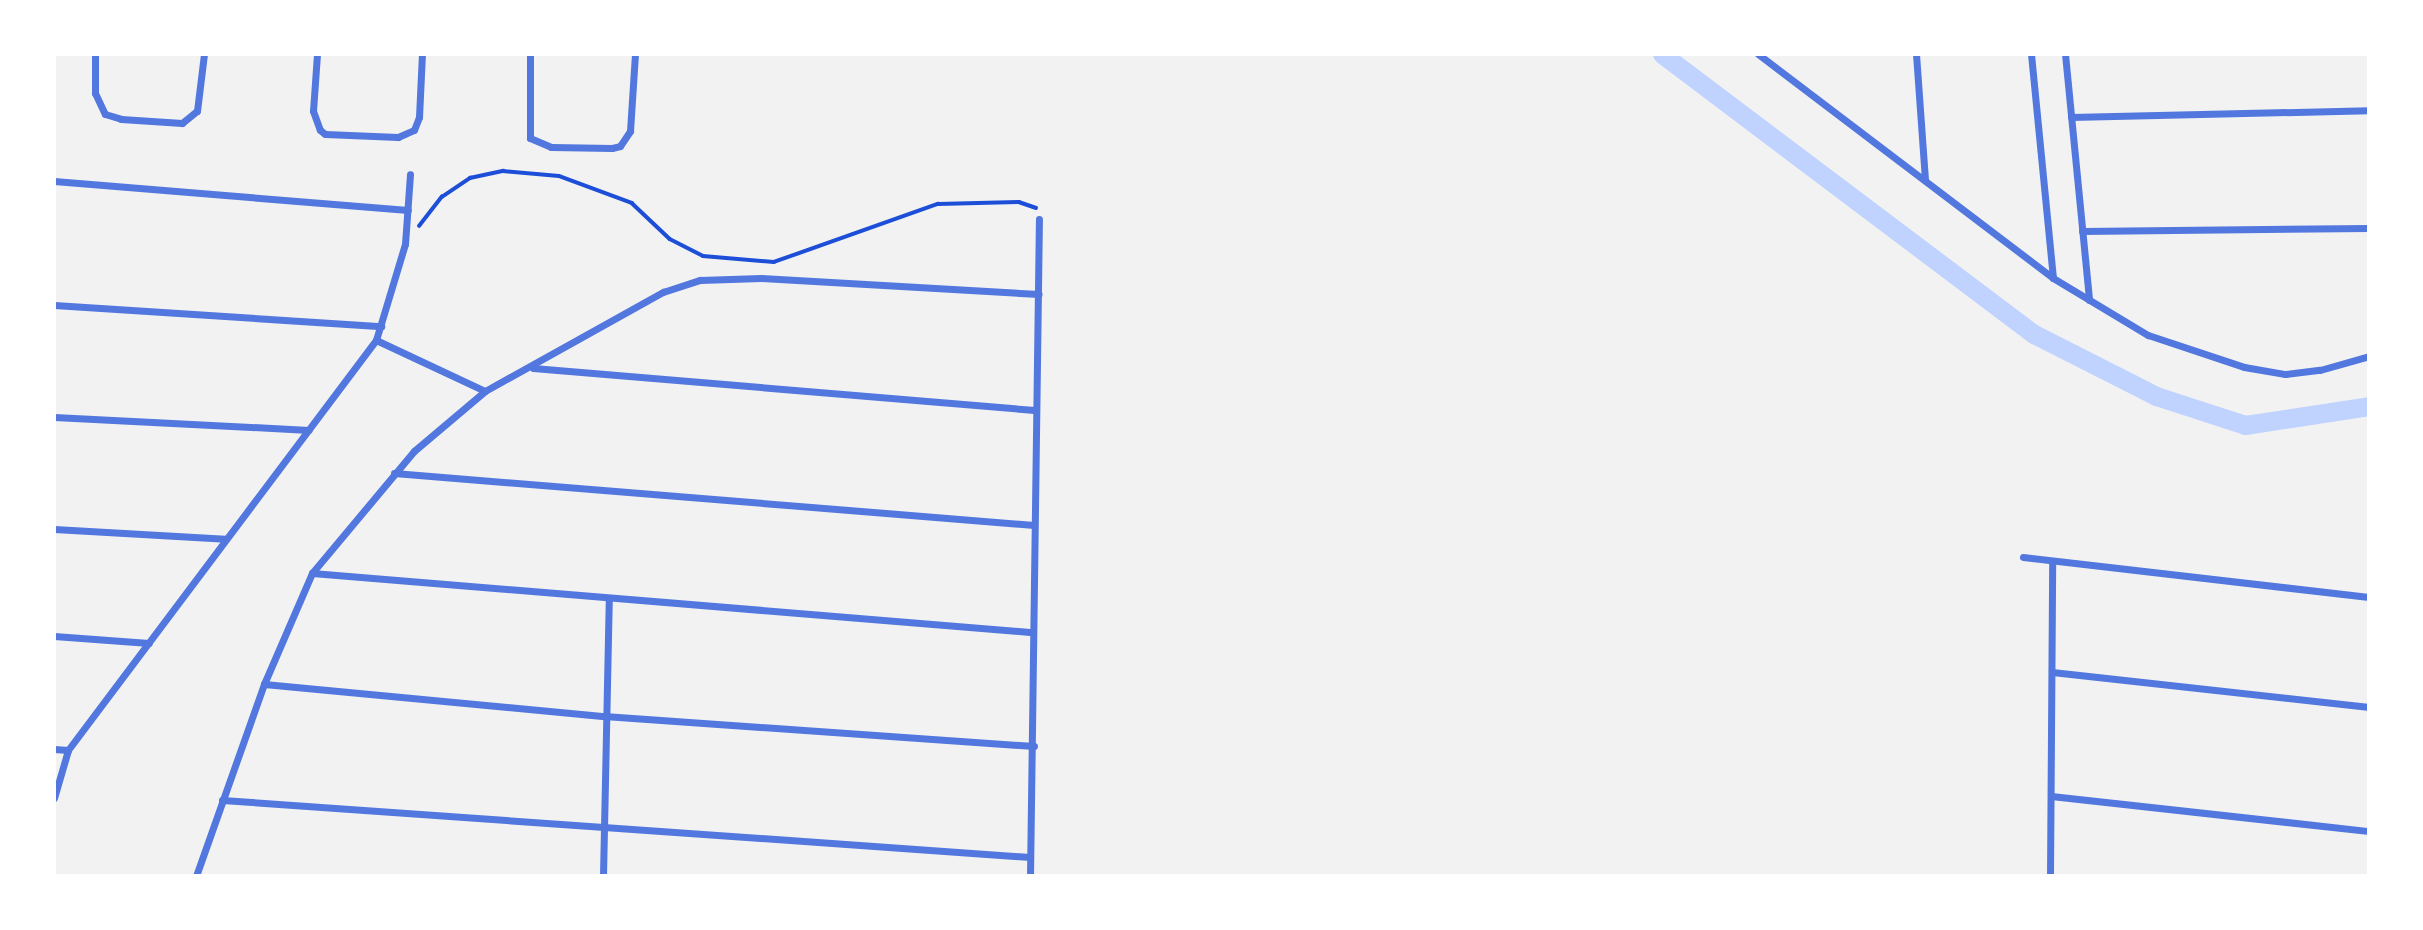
<!DOCTYPE html>
<html>
<head>
<meta charset="utf-8">
<style>
  body { margin:0 }
  #map { position:relative; width:2423px; height:930px; overflow:hidden; background:#f2f2f2; font-family:"Roboto Serif",serif }
  div>[style] { position:absolute }
  [style*='--x'] { left:calc(var(--x)*1px); top:calc(var(--y)*1px); width:calc(var(--w)*1px); rotate:calc(var(--a)*1deg) }
  .canal>* { height:19px; margin:-9.5px; padding:0 9.5px; transform-origin:9.5px; border-radius:9.5px; background:#bfd3fe }
  .path>* { height:3.5px; margin:-1.75px; padding:0 1.75px; transform-origin:1.75px; border-radius:1.75px; background:#1d4ed8 }
  .minor>* { height:7px; margin:-3.5px; padding:0 3.5px; transform-origin:3.5px; border-radius:3.5px; background:#5277de }
  span { translate:-50% -50%; white-space:nowrap; text-align:center; line-height:1.15; -webkit-text-stroke:7px #fff; paint-order:stroke }
  .frame { position:absolute; inset:0; border:56px solid #fff; pointer-events:none }
</style>
</head>
<body>
<div id="map">
  <div class="canal">
    <i style="--x:1662;--y:54;--w:466;--a:37"></i>
    <i style="--x:2034;--y:334;--w:137;--a:26.9"></i>
    <i style="--x:2156;--y:396;--w:94;--a:18"></i>
    <i style="--x:2245;--y:425;--w:125;--a:-8.7"></i>
  </div>
  <div class="path">
    <i style="--x:419;--y:226;--w:37;--a:-52"></i>
    <i style="--x:442;--y:197;--w:34;--a:-34"></i>
    <i style="--x:470;--y:178;--w:34;--a:-12"></i>
    <i style="--x:503;--y:171;--w:56;--a:5.1"></i>
    <i style="--x:559;--y:176;--w:78;--a:20.3"></i>
    <i style="--x:632;--y:203;--w:52;--a:43.5"></i>
    <i style="--x:670;--y:239;--w:37;--a:27"></i>
    <i style="--x:703;--y:256;--w:71;--a:4.8"></i>
    <i style="--x:774;--y:262;--w:174;--a:-19.5"></i>
    <i style="--x:938;--y:204;--w:81;--a:-1.4"></i>
    <i style="--x:1019;--y:202;--w:18;--a:19"></i>
  </div>
  <div class="minor">
    <i style="--x:95;--y:54;--w:39;--a:90"></i>
    <i style="--x:95;--y:93;--w:23;--a:65"></i>
    <i style="--x:105;--y:114;--w:17;--a:17"></i>
    <i style="--x:121;--y:119;--w:61;--a:3.8"></i>
    <i style="--x:182;--y:123;--w:19;--a:-39"></i>
    <i style="--x:197;--y:111;--w:57;--a:-83"></i>
    <i style="--x:317;--y:54;--w:57;--a:94"></i>
    <i style="--x:313;--y:111;--w:20;--a:70"></i>
    <i style="--x:320;--y:130;--w:6;--a:39"></i>
    <i style="--x:325;--y:134;--w:73;--a:2.4"></i>
    <i style="--x:398;--y:137;--w:17;--a:-24"></i>
    <i style="--x:414;--y:130;--w:14;--a:-69"></i>
    <i style="--x:419;--y:117;--w:63;--a:-87.3"></i>
    <i style="--x:530;--y:54;--w:84;--a:90"></i>
    <i style="--x:530;--y:138;--w:23;--a:23"></i>
    <i style="--x:551;--y:147;--w:61;--a:0.9"></i>
    <i style="--x:612;--y:148;--w:8;--a:-14"></i>
    <i style="--x:620;--y:146;--w:18;--a:-56"></i>
    <i style="--x:630;--y:131;--w:77;--a:-86.3"></i>
    <i style="--x:1758;--y:54;--w:370;--a:37.2"></i>
    <i style="--x:2053;--y:278;--w:111;--a:31"></i>
    <i style="--x:2148;--y:335;--w:101;--a:18.4"></i>
    <i style="--x:2244;--y:367;--w:42;--a:9.7"></i>
    <i style="--x:2285;--y:374;--w:35;--a:-7"></i>
    <i style="--x:2320;--y:370;--w:51;--a:-15.9"></i>
    <i style="--x:1916;--y:54;--w:126;--a:85.9"></i>
    <i style="--x:2031;--y:54;--w:225;--a:84.4"></i>
    <i style="--x:2065;--y:54;--w:247;--a:84.4"></i>
    <i style="--x:2071;--y:117;--w:298;--a:-1.3"></i>
    <i style="--x:54;--y:181;--w:355;--a:4.7"></i>
    <i style="--x:2082;--y:231;--w:287;--a:-0.6"></i>
    <i style="--x:54;--y:305;--w:328;--a:3.7"></i>
    <i style="--x:376;--y:340;--w:120;--a:25.1"></i>
    <i style="--x:533;--y:368;--w:503;--a:4.79"></i>
    <i style="--x:54;--y:417;--w:255;--a:2.9"></i>
    <i style="--x:394;--y:473;--w:642;--a:4.65"></i>
    <i style="--x:54;--y:529;--w:171;--a:3.3"></i>
    <i style="--x:2023;--y:557;--w:348;--a:6.6"></i>
    <i style="--x:312;--y:573;--w:720;--a:4.7"></i>
    <i style="--x:54;--y:636;--w:95;--a:4.2"></i>
    <i style="--x:2052;--y:672;--w:319;--a:6.3"></i>
    <i style="--x:264;--y:684;--w:342;--a:5.4"></i>
    <i style="--x:604;--y:716;--w:431;--a:4"></i>
    <i style="--x:54;--y:749;--w:14;--a:4"></i>
    <i style="--x:2051;--y:796;--w:320;--a:6.3"></i>
    <i style="--x:54;--y:798;--w:50;--a:-73.7"></i>
    <i style="--x:68;--y:750;--w:513;--a:-53.09"></i>
    <i style="--x:376;--y:340;--w:100;--a:-73.2"></i>
    <i style="--x:405;--y:244;--w:70;--a:-85.9"></i>
    <i style="--x:222;--y:800;--w:810;--a:4.04"></i>
    <i style="--x:196;--y:876;--w:204;--a:-70.5"></i>
    <i style="--x:264;--y:684;--w:121;--a:-66.6"></i>
    <i style="--x:312;--y:573;--w:159;--a:-50.1"></i>
    <i style="--x:414;--y:451;--w:93;--a:-40.2"></i>
    <i style="--x:485;--y:391;--w:204;--a:-29.1"></i>
    <i style="--x:663;--y:292;--w:39;--a:-18"></i>
    <i style="--x:700;--y:280;--w:61;--a:-1.9"></i>
    <i style="--x:761;--y:278;--w:278;--a:3.3"></i>
    <i style="--x:603;--y:876;--w:277;--a:-88.8"></i>
    <i style="--x:1030;--y:876;--w:657;--a:-89.22"></i>
    <i style="--x:2050;--y:876;--w:314;--a:-89.6"></i>
  </div>
  <div class="frame"></div>
</div>
</body>
</html>
